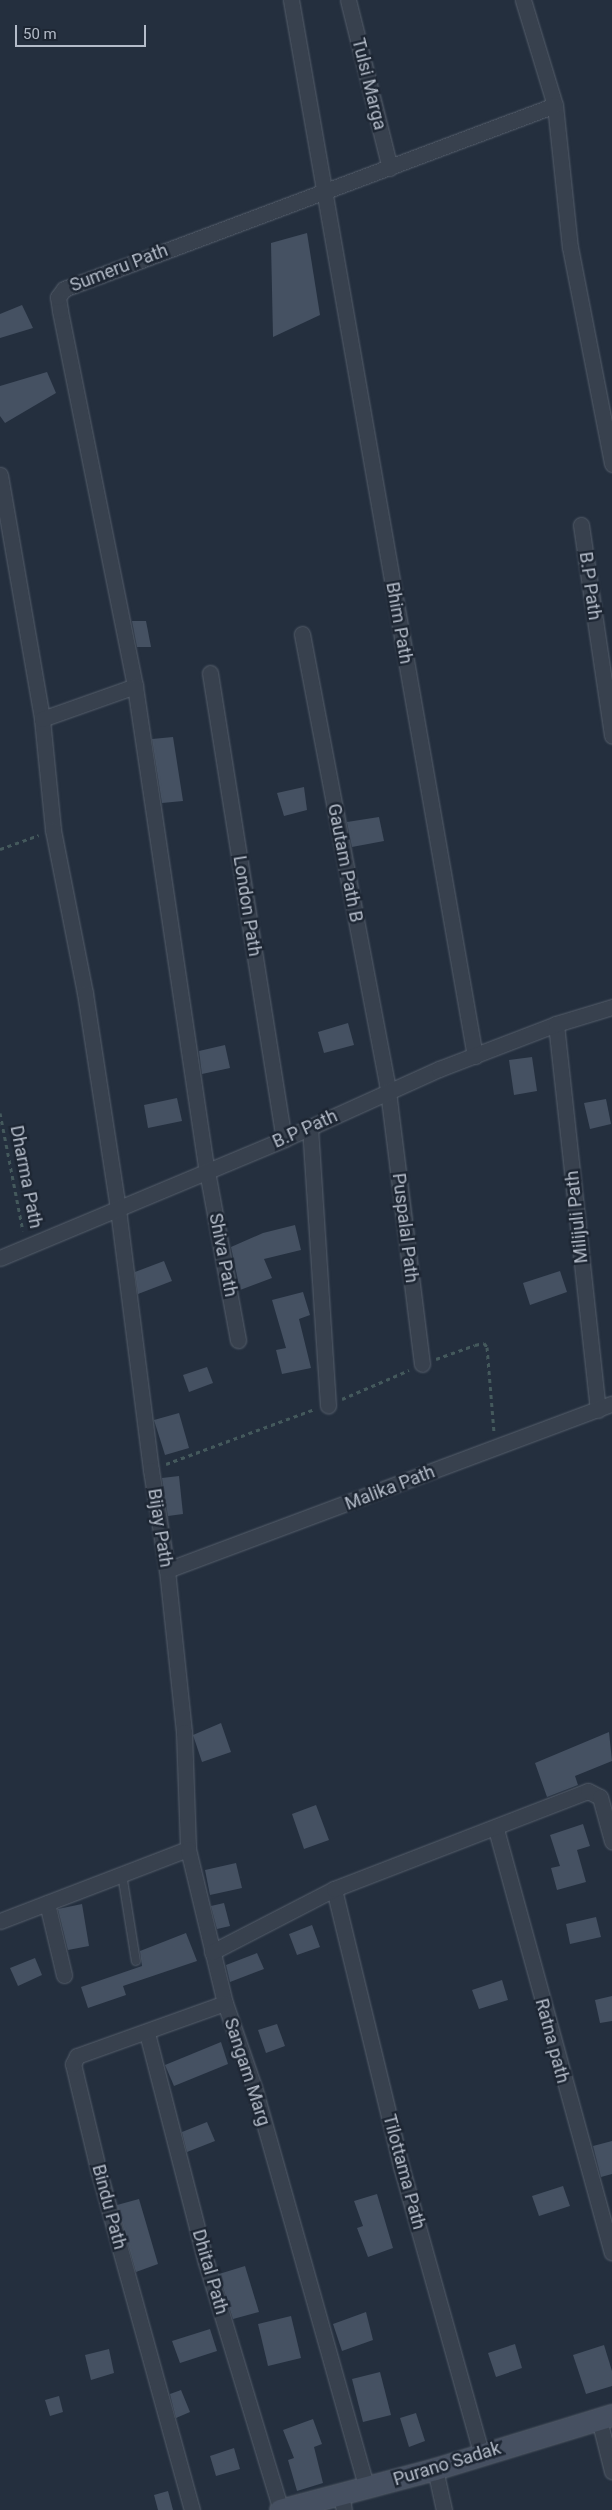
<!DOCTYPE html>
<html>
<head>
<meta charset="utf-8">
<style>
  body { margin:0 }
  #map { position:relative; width:612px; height:2510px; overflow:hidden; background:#242f3e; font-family:Roboto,sans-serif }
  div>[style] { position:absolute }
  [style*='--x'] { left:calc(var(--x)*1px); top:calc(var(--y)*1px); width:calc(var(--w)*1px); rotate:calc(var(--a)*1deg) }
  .building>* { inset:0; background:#455162 }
  .path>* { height:3px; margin-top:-1.5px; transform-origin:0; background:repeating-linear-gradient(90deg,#44595c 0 4px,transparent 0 8px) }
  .roads { filter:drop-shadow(0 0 1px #565f6c) drop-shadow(0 0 1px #565f6c) }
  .service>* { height:8px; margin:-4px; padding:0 4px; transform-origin:4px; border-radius:4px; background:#38414e }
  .minor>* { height:15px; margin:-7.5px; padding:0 7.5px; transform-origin:7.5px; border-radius:7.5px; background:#38414e }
  .secondary>* { height:21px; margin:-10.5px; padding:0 10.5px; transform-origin:10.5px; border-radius:10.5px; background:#465061 }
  span { translate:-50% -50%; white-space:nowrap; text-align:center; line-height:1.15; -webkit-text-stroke:5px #1d2633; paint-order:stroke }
  .street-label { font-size:18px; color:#b4bcc9 }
  .scale { position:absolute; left:15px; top:25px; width:131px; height:22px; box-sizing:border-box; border:2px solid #b4bcc9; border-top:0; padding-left:6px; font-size:15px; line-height:18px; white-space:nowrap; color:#b4bcc9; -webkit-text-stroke:4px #1d2633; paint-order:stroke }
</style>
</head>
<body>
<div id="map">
  <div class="building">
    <i style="clip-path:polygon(307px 233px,320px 315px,273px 337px,271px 243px)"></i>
    <i style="clip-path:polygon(22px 305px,33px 328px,0 338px,0 314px)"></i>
    <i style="clip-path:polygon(47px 372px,56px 393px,5px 423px,0 416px,0 386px)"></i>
    <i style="clip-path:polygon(132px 621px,146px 621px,151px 647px,137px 647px)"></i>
    <i style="clip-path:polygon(173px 737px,183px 801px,162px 803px,152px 739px)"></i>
    <i style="clip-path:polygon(304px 787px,307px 810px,284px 816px,277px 793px)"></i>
    <i style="clip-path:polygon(379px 817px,384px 841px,352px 847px,347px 822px)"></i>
    <i style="clip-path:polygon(348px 1023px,354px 1045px,324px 1053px,318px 1032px)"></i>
    <i style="clip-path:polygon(225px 1045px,230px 1068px,202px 1074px,199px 1051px)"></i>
    <i style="clip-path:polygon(532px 1057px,537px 1091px,514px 1095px,509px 1060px)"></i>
    <i style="clip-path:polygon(177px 1098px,182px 1121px,148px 1128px,144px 1105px)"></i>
    <i style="clip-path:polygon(606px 1099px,611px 1124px,590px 1129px,584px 1103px)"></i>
    <i style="clip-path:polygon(295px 1225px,301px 1250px,264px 1259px,272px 1278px,240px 1290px,231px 1247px,263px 1233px)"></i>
    <i style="clip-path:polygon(164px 1261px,172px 1281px,138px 1294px,135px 1272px)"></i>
    <i style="clip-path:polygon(560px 1271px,567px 1292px,530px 1305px,523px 1283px)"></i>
    <i style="clip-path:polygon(303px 1292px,310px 1315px,299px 1319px,311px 1368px,282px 1374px,276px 1350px,286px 1348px,272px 1300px)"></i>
    <i style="clip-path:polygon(207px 1367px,213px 1383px,189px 1392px,183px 1375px)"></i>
    <i style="clip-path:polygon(179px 1413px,189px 1448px,165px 1455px,154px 1420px)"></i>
    <i style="clip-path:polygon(179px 1476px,183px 1514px,168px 1516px,162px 1478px)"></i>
    <i style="clip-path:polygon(221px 1723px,231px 1752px,202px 1762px,193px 1735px)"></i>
    <i style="clip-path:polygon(609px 1732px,612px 1761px,575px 1776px,578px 1785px,547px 1797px,535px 1763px)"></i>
    <i style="clip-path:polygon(316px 1805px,329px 1840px,304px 1849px,292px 1814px)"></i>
    <i style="clip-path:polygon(583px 1824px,590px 1846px,577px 1850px,586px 1882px,557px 1890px,551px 1868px,560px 1866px,550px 1835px)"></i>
    <i style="clip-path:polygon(236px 1863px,242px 1888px,210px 1895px,205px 1870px)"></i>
    <i style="clip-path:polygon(224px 1903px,230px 1926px,217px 1929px,211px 1906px)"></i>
    <i style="clip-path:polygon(82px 1904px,89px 1946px,68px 1950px,58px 1909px)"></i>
    <i style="clip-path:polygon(596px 1917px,601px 1937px,570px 1944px,566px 1924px)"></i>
    <i style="clip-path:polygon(312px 1925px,320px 1947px,297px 1955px,289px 1934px)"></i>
    <i style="clip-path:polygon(186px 1933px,197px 1961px,123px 1986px,126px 1995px,88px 2008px,81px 1987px,142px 1966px,140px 1951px)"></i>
    <i style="clip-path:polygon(257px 1953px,264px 1969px,230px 1982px,226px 1965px)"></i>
    <i style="clip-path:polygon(35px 1958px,42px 1975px,18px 1986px,10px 1968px)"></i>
    <i style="clip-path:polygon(502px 1980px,508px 2000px,479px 2009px,472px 1990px)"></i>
    <i style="clip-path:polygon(612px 1996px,612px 2021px,600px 2023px,595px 2000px)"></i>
    <i style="clip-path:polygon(277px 2024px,285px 2046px,266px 2053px,258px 2030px)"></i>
    <i style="clip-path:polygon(221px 2042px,228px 2064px,174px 2086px,165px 2065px)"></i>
    <i style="clip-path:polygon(207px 2122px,215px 2141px,187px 2152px,182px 2132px)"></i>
    <i style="clip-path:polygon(612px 2141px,612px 2174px,601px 2177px,593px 2146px)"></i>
    <i style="clip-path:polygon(563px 2186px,570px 2206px,539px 2216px,532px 2196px)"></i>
    <i style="clip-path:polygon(377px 2194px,393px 2248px,368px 2257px,357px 2228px,363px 2226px,354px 2201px)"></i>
    <i style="clip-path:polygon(139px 2199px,158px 2264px,136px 2272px,117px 2205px)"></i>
    <i style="clip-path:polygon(245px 2266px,259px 2312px,233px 2319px,219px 2274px)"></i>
    <i style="clip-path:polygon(366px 2312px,373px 2340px,342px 2351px,333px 2324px)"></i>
    <i style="clip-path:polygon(291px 2316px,301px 2358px,268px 2366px,258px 2324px)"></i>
    <i style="clip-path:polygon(210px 2329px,217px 2351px,180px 2363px,172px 2341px)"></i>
    <i style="clip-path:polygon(515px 2344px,522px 2368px,496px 2377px,488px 2353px)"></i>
    <i style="clip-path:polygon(604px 2345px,612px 2371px,612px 2386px,586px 2394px,573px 2355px)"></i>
    <i style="clip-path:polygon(109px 2349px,114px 2373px,91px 2380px,85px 2355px)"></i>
    <i style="clip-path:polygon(380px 2372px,391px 2415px,363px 2422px,352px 2379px)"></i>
    <i style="clip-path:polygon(181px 2390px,190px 2412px,176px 2418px,170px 2394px)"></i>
    <i style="clip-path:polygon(59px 2396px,63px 2412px,50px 2416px,45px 2400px)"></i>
    <i style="clip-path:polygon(416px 2413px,425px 2441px,409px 2447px,400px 2418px)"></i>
    <i style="clip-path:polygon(313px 2419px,322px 2444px,314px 2447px,323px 2483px,297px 2491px,288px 2460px,294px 2458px,283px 2430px)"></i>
    <i style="clip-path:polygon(234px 2448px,240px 2469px,216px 2476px,210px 2456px)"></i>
    <i style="clip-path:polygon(168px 2491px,173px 2510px,158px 2510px,154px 2495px)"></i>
  </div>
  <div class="path">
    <i style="--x:0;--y:849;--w:41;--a:-19.7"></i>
    <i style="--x:0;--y:1113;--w:120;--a:79"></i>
    <i style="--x:436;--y:1359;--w:41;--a:-19.7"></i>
    <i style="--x:475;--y:1345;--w:9;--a:-13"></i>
    <i style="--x:484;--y:1343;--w:5;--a:53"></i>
    <i style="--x:487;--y:1347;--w:85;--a:85.3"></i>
    <i style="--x:342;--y:1399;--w:73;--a:-23.4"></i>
    <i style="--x:166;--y:1464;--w:159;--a:-20.3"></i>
  </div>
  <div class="roads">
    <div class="service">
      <i style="--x:122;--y:1874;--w:88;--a:80.9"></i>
    </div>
    <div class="minor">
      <i style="--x:291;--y:0;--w:1072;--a:80.12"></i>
      <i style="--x:348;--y:0;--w:173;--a:76"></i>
      <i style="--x:523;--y:0;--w:110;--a:73.1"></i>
      <i style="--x:555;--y:105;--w:143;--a:84"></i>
      <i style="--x:570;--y:247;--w:221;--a:79"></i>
      <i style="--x:0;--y:475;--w:248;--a:80.2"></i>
      <i style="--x:42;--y:719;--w:112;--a:84.3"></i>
      <i style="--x:53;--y:830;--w:166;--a:78.9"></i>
      <i style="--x:85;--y:993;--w:219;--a:81.3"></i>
      <i style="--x:118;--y:1209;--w:263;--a:82.8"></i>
      <i style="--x:151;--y:1470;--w:101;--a:80.9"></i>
      <i style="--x:167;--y:1570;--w:163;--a:84"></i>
      <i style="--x:184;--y:1732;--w:117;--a:88"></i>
      <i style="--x:581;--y:525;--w:213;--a:81.6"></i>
      <i style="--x:302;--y:634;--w:465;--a:79.3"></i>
      <i style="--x:388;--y:1091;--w:275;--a:82.9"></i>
      <i style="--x:210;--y:673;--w:472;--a:81"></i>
      <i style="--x:135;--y:686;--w:383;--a:-101.3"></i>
      <i style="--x:60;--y:310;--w:13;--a:-99"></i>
      <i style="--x:58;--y:297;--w:10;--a:-53"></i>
      <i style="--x:64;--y:289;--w:524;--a:-20.54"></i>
      <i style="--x:42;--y:719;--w:99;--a:-19.5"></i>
      <i style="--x:135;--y:686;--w:490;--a:81.6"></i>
      <i style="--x:207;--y:1171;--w:172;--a:79.6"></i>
      <i style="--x:556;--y:1024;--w:388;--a:83.8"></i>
      <i style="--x:310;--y:1127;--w:279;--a:86.3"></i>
      <i style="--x:0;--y:1258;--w:308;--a:-22.7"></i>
      <i style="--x:284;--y:1139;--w:170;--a:-24.3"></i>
      <i style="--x:439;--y:1069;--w:125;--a:-21"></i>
      <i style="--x:556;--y:1024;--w:59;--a:-16.9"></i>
      <i style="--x:167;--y:1570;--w:475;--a:-20.5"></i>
      <i style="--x:496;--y:1829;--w:439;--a:74.7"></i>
      <i style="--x:334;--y:1889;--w:285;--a:76.4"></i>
      <i style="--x:401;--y:2166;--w:298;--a:74.4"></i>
      <i style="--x:47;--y:1903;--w:74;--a:76.7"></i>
      <i style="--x:0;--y:1921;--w:201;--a:-21"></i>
      <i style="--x:188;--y:1849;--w:158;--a:76.5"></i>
      <i style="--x:225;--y:2003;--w:89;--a:71"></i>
      <i style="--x:254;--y:2087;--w:417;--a:74.3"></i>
      <i style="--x:212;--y:1952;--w:137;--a:-27.3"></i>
      <i style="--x:334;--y:1889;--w:272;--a:-21.1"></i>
      <i style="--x:588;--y:1791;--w:13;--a:27"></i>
      <i style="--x:600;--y:1797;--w:46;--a:74.7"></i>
      <i style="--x:147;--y:2033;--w:236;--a:75.6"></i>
      <i style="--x:206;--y:2262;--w:259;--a:73.2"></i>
      <i style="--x:599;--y:2419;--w:54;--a:76"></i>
      <i style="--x:435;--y:2469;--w:42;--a:77.6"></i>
      <i style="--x:341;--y:2495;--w:15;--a:79"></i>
      <i style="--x:192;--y:2510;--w:350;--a:-105.4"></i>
      <i style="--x:99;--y:2173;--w:112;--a:-103.4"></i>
      <i style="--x:73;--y:2064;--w:9;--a:-63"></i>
      <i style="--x:77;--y:2056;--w:157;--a:-19.7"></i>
    </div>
    <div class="secondary">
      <i style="--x:280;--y:2510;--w:160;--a:-14.8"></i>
      <i style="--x:435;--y:2469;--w:185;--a:-17"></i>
    </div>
  </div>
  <div class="street-label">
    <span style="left:369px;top:84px;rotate:76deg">Tulsi Marga</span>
    <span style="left:119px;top:268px;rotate:-21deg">Sumeru Path</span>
    <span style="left:590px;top:586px;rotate:82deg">B.P Path</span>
    <span style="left:399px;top:623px;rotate:80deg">Bhim Path</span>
    <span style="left:345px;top:863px;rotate:79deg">Gautam Path B</span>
    <span style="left:247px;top:906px;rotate:81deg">London Path</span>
    <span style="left:305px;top:1129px;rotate:-24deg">B.P Path</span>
    <span style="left:26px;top:1177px;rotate:79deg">Dharma Path</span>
    <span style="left:577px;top:1217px;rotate:-96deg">Milijuli Path</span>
    <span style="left:405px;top:1228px;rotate:83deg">Puspalal Path</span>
    <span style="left:223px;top:1255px;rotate:79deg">Shiva Path</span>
    <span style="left:390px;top:1488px;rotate:-21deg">Malika Path</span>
    <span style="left:160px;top:1528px;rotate:81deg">Bijay Path</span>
    <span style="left:552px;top:2041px;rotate:75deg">Ratna path</span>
    <span style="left:247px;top:2072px;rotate:72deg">Sangam Marg</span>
    <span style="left:404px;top:2172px;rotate:75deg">Tilottama Path</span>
    <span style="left:109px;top:2207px;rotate:75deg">Bindu Path</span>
    <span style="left:210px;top:2272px;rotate:74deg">Dhital Path</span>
    <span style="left:447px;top:2464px;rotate:-17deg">Purano Sadak</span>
  </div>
  <div class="scale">50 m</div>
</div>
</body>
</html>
